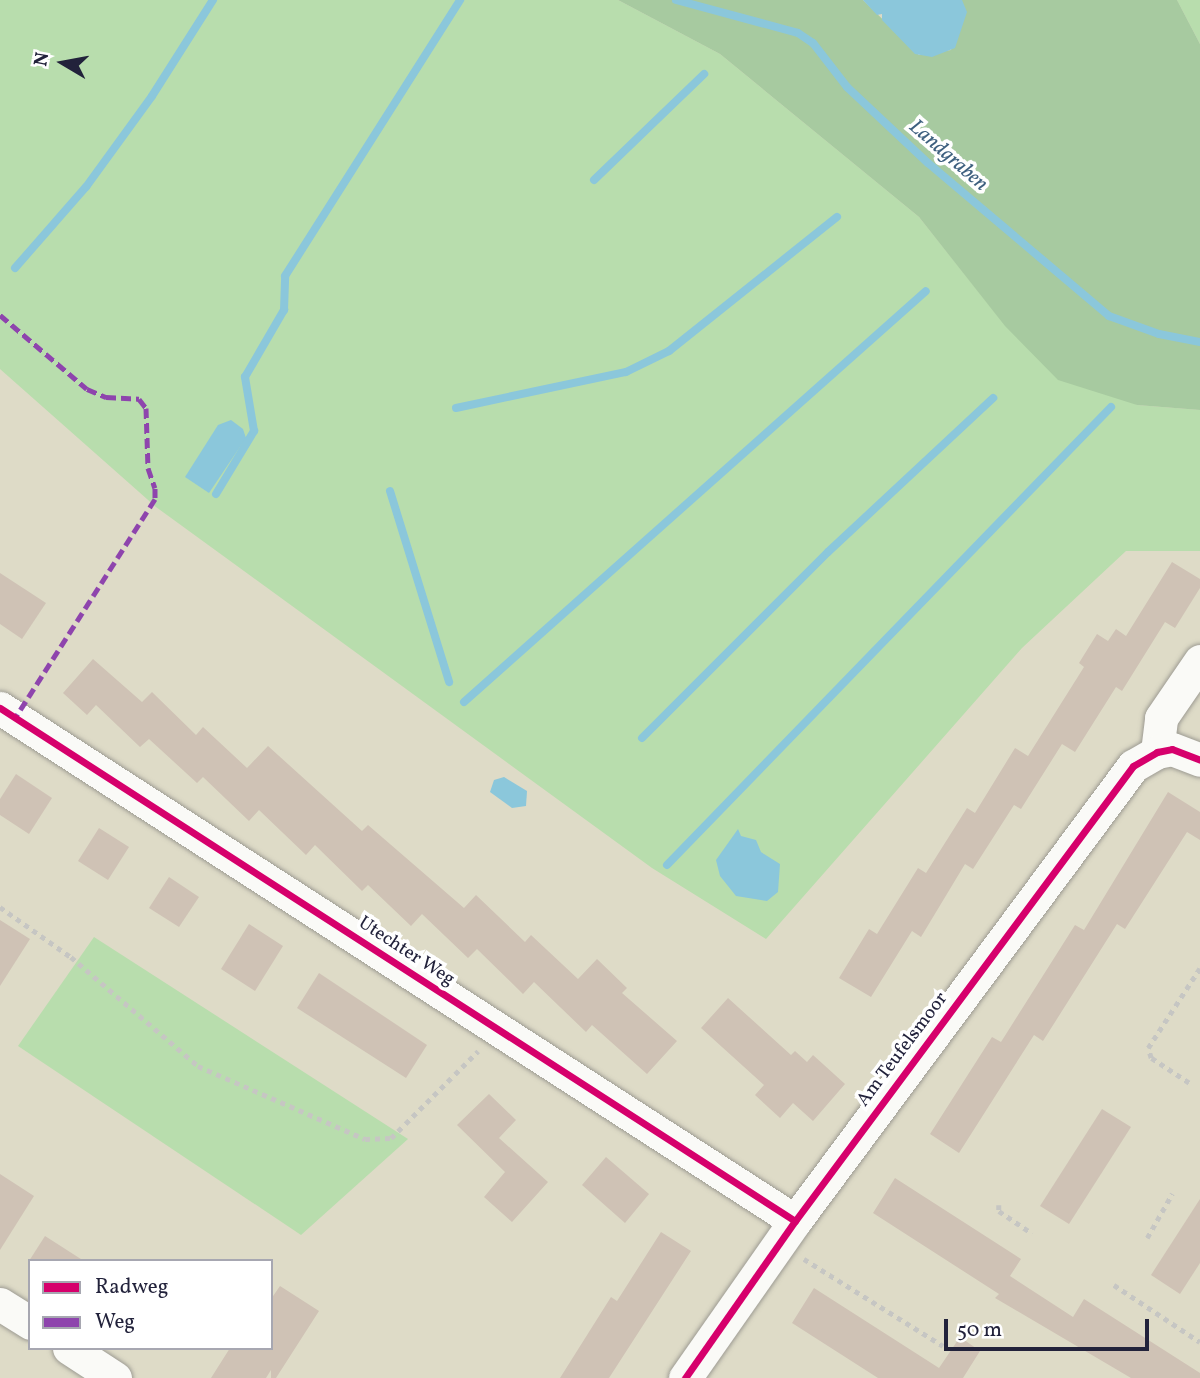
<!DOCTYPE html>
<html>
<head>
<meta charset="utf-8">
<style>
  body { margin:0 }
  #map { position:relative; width:1200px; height:1378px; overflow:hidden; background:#dedbc7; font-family:Vollkorn,serif }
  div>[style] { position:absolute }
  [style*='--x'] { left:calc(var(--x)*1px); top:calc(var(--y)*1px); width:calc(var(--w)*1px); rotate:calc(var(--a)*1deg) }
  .green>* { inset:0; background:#b8ddad }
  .forest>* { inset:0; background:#a7caa0 }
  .water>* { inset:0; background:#8bc7db }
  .stream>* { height:8px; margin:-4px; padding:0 4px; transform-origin:4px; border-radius:4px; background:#8bc7db }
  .building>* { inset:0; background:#cfc2b5 }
  .path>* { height:4.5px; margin-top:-2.25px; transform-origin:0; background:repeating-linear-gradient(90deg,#c6c6c3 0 5px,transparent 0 10px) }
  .roads { filter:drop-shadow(0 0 2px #9d9b93) drop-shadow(0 0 2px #9d9b93) }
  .minor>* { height:33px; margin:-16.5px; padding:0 16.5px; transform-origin:16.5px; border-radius:16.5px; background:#fafaf7 }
  .quiet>* { height:5px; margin-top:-2.5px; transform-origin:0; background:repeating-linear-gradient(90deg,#8e44ad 0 10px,transparent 0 15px) }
  .cycleway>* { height:7px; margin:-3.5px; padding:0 3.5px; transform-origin:3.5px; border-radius:3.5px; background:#d6006c }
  span { translate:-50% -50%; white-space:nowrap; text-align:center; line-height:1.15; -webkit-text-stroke:7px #fff; paint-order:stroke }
  .street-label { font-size:19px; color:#22223b }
  .water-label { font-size:21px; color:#3e607f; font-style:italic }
  .legend { position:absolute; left:28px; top:1259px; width:245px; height:91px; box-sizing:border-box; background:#fff; border:2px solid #a7a7b1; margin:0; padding:9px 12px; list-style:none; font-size:21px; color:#22223b }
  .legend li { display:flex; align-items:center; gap:14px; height:35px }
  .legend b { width:35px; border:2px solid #a7a7b1 }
  .north { position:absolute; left:28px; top:28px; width:70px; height:70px; -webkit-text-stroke:5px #fff; paint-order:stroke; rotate:280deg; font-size:19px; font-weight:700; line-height:28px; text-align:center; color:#22223b }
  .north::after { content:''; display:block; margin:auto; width:24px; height:32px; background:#22223b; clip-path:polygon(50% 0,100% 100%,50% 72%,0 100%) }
  .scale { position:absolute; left:944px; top:1319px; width:205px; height:32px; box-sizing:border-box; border:4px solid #22223b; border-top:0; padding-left:9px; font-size:21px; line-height:24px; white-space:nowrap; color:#22223b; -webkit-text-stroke:5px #fff; paint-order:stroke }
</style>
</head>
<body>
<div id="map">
  <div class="green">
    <i style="clip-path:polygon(0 0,618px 0,720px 54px,919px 217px,1005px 325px,1137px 405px,1200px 410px,1200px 551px,1126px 551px,1022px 648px,766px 939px,652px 868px,156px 507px,0 369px)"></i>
    <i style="clip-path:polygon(1177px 0,1200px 0,1200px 44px,1178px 2px)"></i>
    <i style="clip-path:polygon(94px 937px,408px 1139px,301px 1235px,18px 1046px)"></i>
  </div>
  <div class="forest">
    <i style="clip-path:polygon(618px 0,863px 0,919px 55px,951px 50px,962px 0,1177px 0,1200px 44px,1200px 410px,1137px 405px,1058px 380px,1005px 326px,919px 217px,720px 54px)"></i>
  </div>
  <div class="water">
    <i style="clip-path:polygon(863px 0,962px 0,967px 12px,955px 48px,932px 57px,915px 54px,882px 20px,882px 14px,877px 15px)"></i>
    <i style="clip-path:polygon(231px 420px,243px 429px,246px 438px,209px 493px,185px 477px,218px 425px)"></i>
    <i style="clip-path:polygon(504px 777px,527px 791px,526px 806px,512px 808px,490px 792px,494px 780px)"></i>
    <i style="clip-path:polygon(738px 829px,741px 836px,756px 840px,761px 852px,780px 864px,778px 892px,767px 901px,736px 896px,720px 876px,716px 860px)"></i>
  </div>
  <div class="stream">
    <i style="--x:676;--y:0;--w:126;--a:15.1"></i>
    <i style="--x:798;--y:33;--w:18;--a:34"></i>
    <i style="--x:813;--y:43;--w:56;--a:52.3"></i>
    <i style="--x:847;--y:87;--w:111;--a:43.2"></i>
    <i style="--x:928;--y:163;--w:237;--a:40.2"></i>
    <i style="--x:1109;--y:316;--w:53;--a:19.8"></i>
    <i style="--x:1159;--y:334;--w:42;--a:11"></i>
    <i style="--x:594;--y:180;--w:153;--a:-43.9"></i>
    <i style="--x:15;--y:268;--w:108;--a:-48.8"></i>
    <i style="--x:86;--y:187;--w:112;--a:-54"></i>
    <i style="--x:152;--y:96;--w:114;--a:-57.6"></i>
    <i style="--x:456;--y:408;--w:174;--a:-12"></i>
    <i style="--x:626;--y:372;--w:48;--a:-26"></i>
    <i style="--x:669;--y:351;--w:215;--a:-38.6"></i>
    <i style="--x:390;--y:491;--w:200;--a:72.8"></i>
    <i style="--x:216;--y:494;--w:74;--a:-58.9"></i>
    <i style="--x:254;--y:431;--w:55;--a:-99.5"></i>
    <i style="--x:245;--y:377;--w:78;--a:-59.8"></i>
    <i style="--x:284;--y:310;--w:34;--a:-88"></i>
    <i style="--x:285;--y:276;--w:327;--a:-57.6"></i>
    <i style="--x:464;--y:702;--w:618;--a:-41.66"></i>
    <i style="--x:642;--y:738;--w:263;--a:-45"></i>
    <i style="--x:828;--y:552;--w:226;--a:-43"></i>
    <i style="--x:667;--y:865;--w:638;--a:-45.89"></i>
  </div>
  <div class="building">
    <i style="clip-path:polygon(1172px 562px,1200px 579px,1200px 588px,1175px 628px,1165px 622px,1122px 691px,1116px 687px,1075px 752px,1062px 744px,1021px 809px,1014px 805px,973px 869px,965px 864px,921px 937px,912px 931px,871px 997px,839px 978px,869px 929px,877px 934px,918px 868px,926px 873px,967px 808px,975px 813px,1015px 748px,1028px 756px,1084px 667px,1079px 663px,1097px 634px,1108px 641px,1116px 629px,1126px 636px)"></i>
    <i style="clip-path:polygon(0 573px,46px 603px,22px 639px,0 624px)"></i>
    <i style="clip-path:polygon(93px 659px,142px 702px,152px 692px,196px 735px,203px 727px,247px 768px,268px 746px,362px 831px,368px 825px,464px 908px,476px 895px,525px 942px,531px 935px,578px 979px,597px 959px,627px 988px,622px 993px,677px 1041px,647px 1074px,592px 1025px,586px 1032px,534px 982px,523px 994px,477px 949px,468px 958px,422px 914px,411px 926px,368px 885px,362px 891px,315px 845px,306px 855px,259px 810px,249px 821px,203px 777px,197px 783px,149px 739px,140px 747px,96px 705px,87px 715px,63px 693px)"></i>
    <i style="clip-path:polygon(16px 774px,52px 798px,29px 834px,0 815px,0 799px)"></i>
    <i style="clip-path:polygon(1168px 792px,1200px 812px,1200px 840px,1187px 832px,1125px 929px,1117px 924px,1043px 1041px,1034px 1035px,959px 1153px,930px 1134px,992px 1037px,1001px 1042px,1075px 925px,1084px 930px)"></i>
    <i style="clip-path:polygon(99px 828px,129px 847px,108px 880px,78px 861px)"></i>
    <i style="clip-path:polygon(169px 877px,199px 897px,179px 927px,149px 908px)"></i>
    <i style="clip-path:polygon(0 920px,30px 939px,0 986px)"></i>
    <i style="clip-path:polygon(249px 924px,283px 946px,255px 991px,221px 969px)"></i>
    <i style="clip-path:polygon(319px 973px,427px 1045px,406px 1078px,297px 1008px)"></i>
    <i style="clip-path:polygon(728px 998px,791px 1055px,795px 1051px,807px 1062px,813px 1055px,845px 1084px,813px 1121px,793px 1103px,780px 1118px,755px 1095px,764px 1085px,701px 1028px)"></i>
    <i style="clip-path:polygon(489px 1094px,516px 1120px,499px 1138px,548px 1182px,512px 1222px,484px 1197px,505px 1172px,457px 1125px)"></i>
    <i style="clip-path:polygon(1102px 1109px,1131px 1127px,1069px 1224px,1040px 1206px)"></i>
    <i style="clip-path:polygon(606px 1157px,649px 1194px,625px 1223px,582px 1185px)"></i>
    <i style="clip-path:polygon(0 1174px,34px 1196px,0 1250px)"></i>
    <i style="clip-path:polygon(895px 1178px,1021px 1259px,1010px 1276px,1073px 1317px,1084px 1299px,1200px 1373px,1200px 1378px,1131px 1378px,995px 1298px,999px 1294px,873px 1213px)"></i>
    <i style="clip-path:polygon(1200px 1199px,1200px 1263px,1180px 1294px,1151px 1275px)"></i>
    <i style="clip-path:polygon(661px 1232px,691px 1251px,609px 1378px,560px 1378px,611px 1297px,617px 1301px)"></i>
    <i style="clip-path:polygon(45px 1236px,84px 1261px,29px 1261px)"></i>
    <i style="clip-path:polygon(280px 1286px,319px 1311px,276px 1378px,271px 1378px,271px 1370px,266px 1378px,211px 1378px,230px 1348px,271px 1348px,271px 1299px)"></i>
    <i style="clip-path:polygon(814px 1288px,939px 1368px,960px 1337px,980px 1351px,963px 1378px,878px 1378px,792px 1323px)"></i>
  </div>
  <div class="path">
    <i style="--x:0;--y:907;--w:87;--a:35.2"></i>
    <i style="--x:71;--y:957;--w:167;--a:40.6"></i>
    <i style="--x:198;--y:1066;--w:182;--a:23.6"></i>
    <i style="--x:365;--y:1139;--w:26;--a:-2"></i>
    <i style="--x:391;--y:1138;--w:123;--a:-45"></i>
    <i style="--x:1189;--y:1083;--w:45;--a:-146.7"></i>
    <i style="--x:1151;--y:1058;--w:10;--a:-107"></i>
    <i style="--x:1148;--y:1048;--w:95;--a:-57"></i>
    <i style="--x:999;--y:1205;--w:6;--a:90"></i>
    <i style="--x:999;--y:1211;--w:40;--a:34"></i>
    <i style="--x:1147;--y:1238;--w:51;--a:-60.4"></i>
    <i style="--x:804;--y:1259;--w:164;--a:32"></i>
    <i style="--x:1114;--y:1285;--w:103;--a:33.5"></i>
  </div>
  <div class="roads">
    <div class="minor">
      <i style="--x:0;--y:708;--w:946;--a:32.83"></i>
      <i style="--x:1157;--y:752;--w:34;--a:-83"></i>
      <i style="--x:1161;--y:718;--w:69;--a:-55.6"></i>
      <i style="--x:0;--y:1304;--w:36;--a:32"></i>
      <i style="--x:69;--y:1348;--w:55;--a:33.1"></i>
      <i style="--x:685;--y:1378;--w:192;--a:-55"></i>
      <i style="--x:795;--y:1221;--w:567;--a:-53.39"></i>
      <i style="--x:1133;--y:766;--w:28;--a:-30"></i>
      <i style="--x:1157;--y:752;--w:15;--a:-11"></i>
      <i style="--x:1172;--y:749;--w:30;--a:21"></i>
    </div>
  </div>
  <div class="quiet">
    <i style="--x:0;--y:315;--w:114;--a:40.4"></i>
    <i style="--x:87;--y:389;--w:21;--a:23"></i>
    <i style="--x:106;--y:397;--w:33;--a:3"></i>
    <i style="--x:139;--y:399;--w:11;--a:52"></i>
    <i style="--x:146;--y:408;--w:60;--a:88.1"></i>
    <i style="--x:148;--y:468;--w:21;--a:71"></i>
    <i style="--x:155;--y:488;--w:11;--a:90"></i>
    <i style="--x:155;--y:499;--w:260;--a:122.6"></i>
  </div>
  <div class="cycleway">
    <i style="--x:0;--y:708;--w:946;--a:32.83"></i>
    <i style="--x:685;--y:1378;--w:192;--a:-55"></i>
    <i style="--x:795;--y:1221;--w:567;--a:-53.39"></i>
    <i style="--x:1133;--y:766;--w:28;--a:-30"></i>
    <i style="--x:1157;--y:752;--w:15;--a:-11"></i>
    <i style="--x:1172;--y:749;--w:30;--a:21"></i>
  </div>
  <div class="street-label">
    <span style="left:406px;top:952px;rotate:33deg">Utechter Weg</span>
    <span style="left:903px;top:1050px;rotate:-53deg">Am Teufelsmoor</span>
  </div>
  <div class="water-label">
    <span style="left:948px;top:156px;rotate:41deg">Landgraben</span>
  </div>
  <ul class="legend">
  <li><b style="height:9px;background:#d6006c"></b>Radweg</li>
  <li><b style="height:9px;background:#8e44ad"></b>Weg</li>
  </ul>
  <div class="north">N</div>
  <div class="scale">50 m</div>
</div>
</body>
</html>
